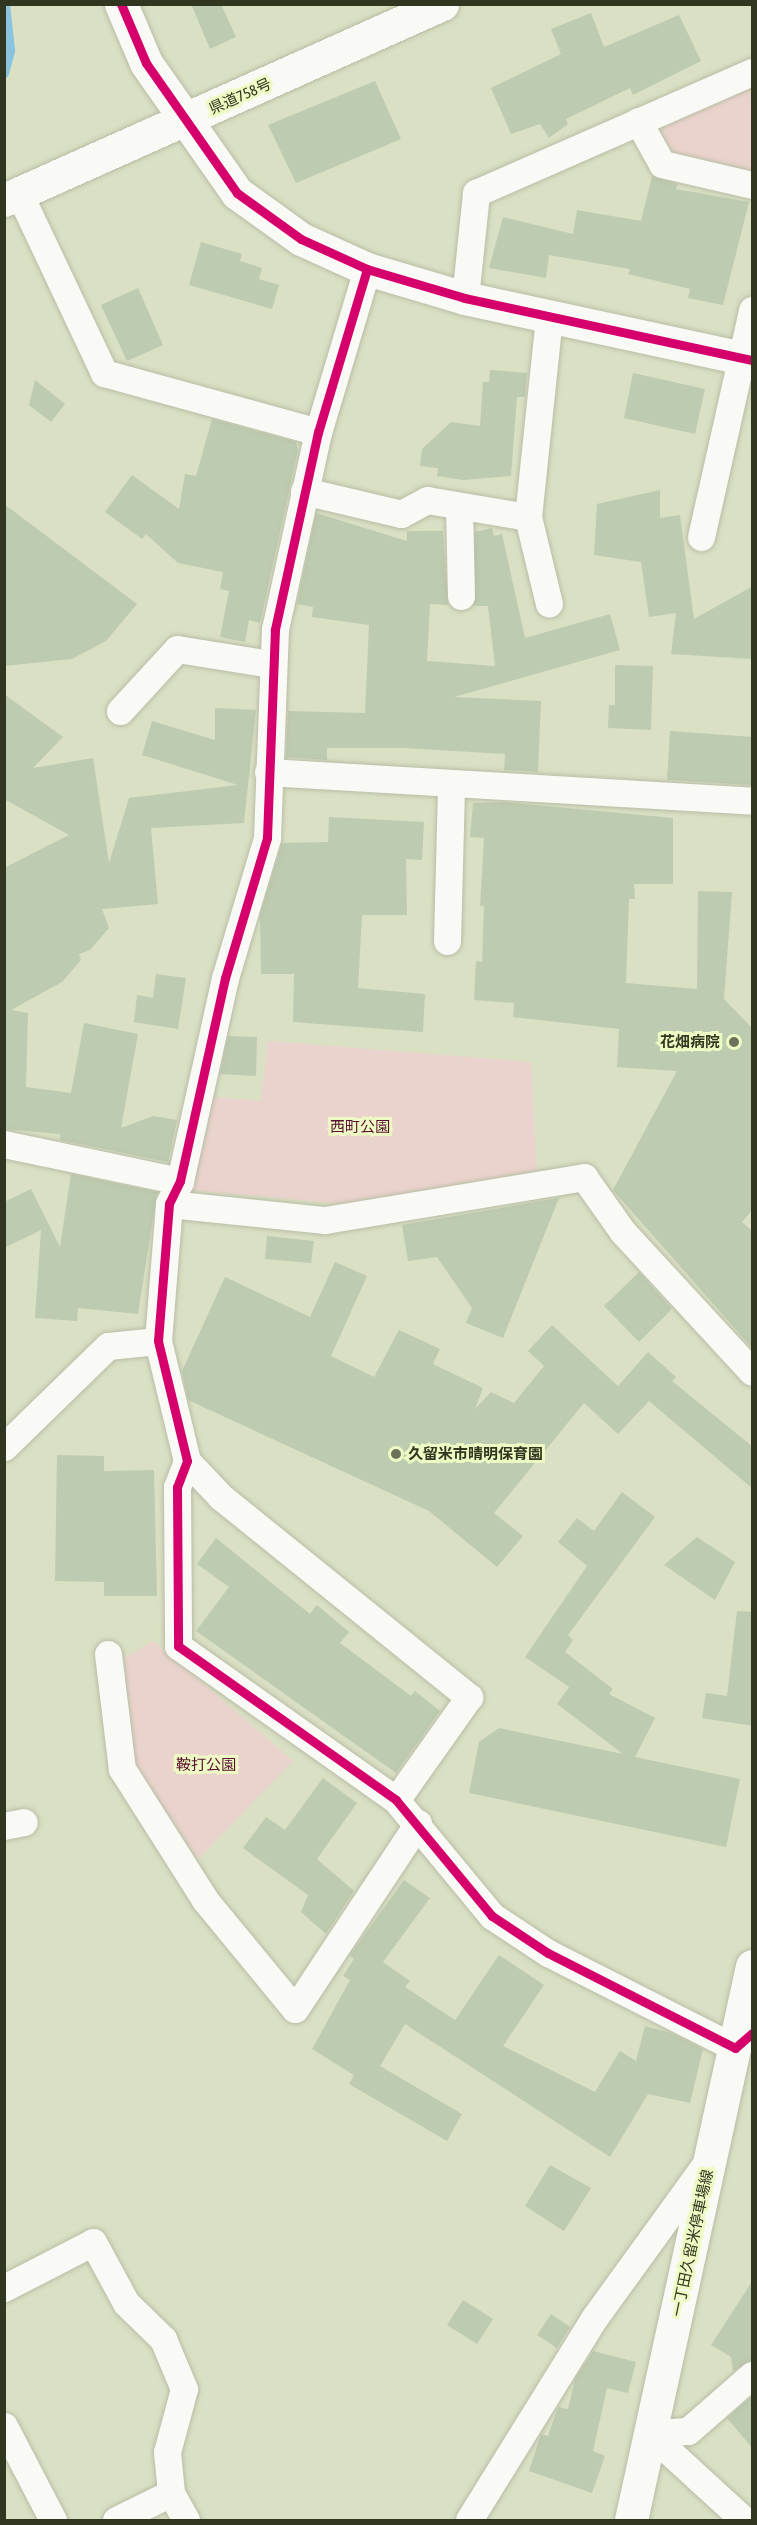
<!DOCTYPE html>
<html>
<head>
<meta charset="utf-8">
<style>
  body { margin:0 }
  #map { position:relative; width:757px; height:2525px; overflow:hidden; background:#dae0c3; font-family:"Asap Condensed","Noto Sans JP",sans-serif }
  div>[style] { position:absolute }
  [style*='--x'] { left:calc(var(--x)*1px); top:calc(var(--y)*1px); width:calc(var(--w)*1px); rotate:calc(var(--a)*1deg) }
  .green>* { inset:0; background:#ebd3cd }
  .stream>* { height:9px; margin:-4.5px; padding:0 4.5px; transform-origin:4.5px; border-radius:4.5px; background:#8ac3df }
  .building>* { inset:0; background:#bdcbb0 }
  .roads { filter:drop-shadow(0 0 2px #b8bda6) drop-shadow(0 0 2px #b8bda6) }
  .street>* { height:27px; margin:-13.5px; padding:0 13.5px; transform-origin:13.5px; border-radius:13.5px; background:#f9faf6 }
  .secondary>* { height:33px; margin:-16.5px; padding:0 16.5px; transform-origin:16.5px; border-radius:16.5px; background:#f9faf6 }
  .cycleway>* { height:9px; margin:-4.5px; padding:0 4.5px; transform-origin:4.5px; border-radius:4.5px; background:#d6006c }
  .dots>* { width:16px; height:16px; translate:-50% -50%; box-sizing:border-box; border:3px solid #edfac3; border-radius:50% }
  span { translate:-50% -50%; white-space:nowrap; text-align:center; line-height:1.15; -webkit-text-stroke:6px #edfac3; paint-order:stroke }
  .street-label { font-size:15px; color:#313621 }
  .poi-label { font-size:15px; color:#313621; font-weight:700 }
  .right { translate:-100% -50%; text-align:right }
  .left { translate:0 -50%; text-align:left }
  .park-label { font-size:15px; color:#5a0e30 }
  .frame { position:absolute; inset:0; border:6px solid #313621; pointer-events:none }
</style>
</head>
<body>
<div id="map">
  <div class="green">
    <i style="clip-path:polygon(752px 86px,752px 172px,674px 157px,660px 128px)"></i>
    <i style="clip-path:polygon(268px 1041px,531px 1062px,537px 1178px,368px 1206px,189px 1190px,210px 1097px,261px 1101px)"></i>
    <i style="clip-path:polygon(154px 1641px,293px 1761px,198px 1859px,130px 1759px,124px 1658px)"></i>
  </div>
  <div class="stream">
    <i style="--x:4;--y:73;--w:24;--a:-75"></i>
    <i style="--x:10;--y:50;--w:46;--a:-96.2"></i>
  </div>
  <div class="building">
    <i style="clip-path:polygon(191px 4px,221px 4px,236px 37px,210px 49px)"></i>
    <i style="clip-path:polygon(591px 13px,604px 47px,679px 15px,701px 61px,633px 95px,630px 88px,566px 119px,568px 124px,549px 138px,540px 124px,511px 134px,491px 88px,561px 54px,551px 29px)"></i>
    <i style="clip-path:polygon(375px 81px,401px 139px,296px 183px,268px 125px)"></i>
    <i style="clip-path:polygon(652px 176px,678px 184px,676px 189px,749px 202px,723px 305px,688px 298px,690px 289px,628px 274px,630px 269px,549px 255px,546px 278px,489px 268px,503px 217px,573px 234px,577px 210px,641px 221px)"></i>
    <i style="clip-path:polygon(201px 242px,242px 254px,240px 261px,262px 268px,259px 279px,279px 285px,272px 309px,189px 285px)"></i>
    <i style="clip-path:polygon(138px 288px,163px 345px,127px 361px,101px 305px)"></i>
    <i style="clip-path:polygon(490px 370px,527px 373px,525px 397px,517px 397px,511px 476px,463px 480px,437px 476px,438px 468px,420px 466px,422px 449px,451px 422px,480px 426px,483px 382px,489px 382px)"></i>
    <i style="clip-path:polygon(633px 373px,705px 389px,695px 434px,624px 418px)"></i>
    <i style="clip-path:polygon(35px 380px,65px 404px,51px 422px,29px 405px)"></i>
    <i style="clip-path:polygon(212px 419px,296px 442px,298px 450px,260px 623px,249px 620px,245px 642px,220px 637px,229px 591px,220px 589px,223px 572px,178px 563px,146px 534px,142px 539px,105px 512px,132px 475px,179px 509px,185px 474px,196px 476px)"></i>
    <i style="clip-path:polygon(660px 490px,660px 518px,680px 515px,694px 619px,753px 586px,753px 659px,671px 654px,676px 613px,649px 617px,641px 562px,594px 555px,597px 504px)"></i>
    <i style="clip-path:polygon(4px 504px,137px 604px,106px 641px,72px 659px,4px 666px)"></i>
    <i style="clip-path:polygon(316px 513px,407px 541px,407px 531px,443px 531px,448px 605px,430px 604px,427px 661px,495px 666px,488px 606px,473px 606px,475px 532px,492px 528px,494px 536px,502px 534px,525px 638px,610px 614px,620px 650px,454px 697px,541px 701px,538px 772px,504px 770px,505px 754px,404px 748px,327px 748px,327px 760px,286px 757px,288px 711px,365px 713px,369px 625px,312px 617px,313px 607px,297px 604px)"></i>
    <i style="clip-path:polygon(615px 665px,653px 666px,651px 730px,608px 728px,609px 705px,615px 705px)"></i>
    <i style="clip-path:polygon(4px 694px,63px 737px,33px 768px,93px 758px,109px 863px,129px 798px,238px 785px,142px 755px,152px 721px,215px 740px,215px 708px,256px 710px,244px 823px,151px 828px,158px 904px,102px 909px,109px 928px,90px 950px,79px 954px,81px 960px,62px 982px,11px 1010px,28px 1013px,26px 1087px,71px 1093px,84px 1023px,138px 1034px,121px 1128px,153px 1116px,177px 1120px,168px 1162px,60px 1140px,60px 1134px,4px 1129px,4px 868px,69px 835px,4px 799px)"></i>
    <i style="clip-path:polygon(670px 731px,753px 737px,753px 785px,667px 780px)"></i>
    <i style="clip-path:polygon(504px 802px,673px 818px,673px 884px,634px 884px,635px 899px,629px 899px,626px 983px,697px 989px,698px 891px,732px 892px,724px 999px,753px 1029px,753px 1209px,742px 1222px,753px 1232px,753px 1349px,613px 1190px,677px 1071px,617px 1067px,619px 1029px,513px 1017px,514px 1003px,474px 1000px,476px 961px,482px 962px,484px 906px,480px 906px,484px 838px,470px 837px,473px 803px)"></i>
    <i style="clip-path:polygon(329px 817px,424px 822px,422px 860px,406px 859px,407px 915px,362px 915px,358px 988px,425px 994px,423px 1032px,293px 1022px,294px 974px,261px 974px,260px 915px,282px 843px,328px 842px)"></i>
    <i style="clip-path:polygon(156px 974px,186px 978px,178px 1029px,134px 1022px,137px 995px,153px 998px)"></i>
    <i style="clip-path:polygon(228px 1036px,257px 1037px,256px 1076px,220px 1074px)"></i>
    <i style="clip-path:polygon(71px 1174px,157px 1192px,138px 1314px,78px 1308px,77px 1321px,35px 1318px,41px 1230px,4px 1248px,4px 1202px,31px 1189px,60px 1247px)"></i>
    <i style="clip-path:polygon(559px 1198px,503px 1338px,466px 1323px,472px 1308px,437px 1257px,408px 1261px,402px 1225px)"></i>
    <i style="clip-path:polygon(267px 1236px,314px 1241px,311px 1263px,265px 1259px)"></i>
    <i style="clip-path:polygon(335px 1262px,367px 1276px,331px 1356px,374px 1377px,399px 1330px,440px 1349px,433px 1364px,483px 1388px,475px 1409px,491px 1392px,514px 1403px,544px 1366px,528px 1351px,552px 1325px,618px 1386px,648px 1352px,676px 1377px,672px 1381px,753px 1447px,753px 1489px,649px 1401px,618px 1434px,584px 1403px,494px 1513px,523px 1536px,497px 1567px,429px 1511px,188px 1400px,182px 1371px,225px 1277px,310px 1317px)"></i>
    <i style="clip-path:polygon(639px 1272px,672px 1309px,639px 1342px,604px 1306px)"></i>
    <i style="clip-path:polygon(57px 1455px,104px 1456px,104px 1471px,154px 1470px,157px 1596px,104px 1596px,104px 1582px,55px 1581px)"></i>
    <i style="clip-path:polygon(622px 1492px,655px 1517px,568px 1635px,573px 1640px,565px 1652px,613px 1689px,609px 1694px,655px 1718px,635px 1757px,740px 1779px,726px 1847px,469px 1793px,479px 1742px,499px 1728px,623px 1754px,557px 1704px,569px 1687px,525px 1657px,587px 1566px,558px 1542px,577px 1518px,594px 1531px)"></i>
    <i style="clip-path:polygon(697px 1537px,735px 1562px,715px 1600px,664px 1565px)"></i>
    <i style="clip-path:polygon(216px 1538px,310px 1614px,317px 1605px,349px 1632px,340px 1643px,411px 1696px,415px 1691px,440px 1711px,396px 1773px,196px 1631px,229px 1587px,197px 1564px)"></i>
    <i style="clip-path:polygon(737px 1611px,753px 1612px,753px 1726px,702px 1718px,706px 1693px,727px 1696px)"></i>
    <i style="clip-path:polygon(323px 1778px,357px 1803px,317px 1859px,354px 1891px,326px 1934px,301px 1912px,308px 1895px,243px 1848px,266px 1817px,285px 1830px)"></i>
    <i style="clip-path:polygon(404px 1880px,430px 1898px,383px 1962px,410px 1981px,405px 1987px,455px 2020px,499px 1955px,544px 1985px,503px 2046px,595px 2092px,620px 2051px,636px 2061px,645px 2026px,671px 2033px,703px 2049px,690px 2103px,648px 2094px,610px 2157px,405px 2024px,380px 2066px,462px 2114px,447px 2141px,349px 2084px,354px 2075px,312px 2049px,350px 1980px,343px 1976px,354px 1959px,350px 1955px)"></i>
    <i style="clip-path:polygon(550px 2165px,591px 2188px,564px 2231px,525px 2206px)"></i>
    <i style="clip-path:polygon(753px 2280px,753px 2360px,733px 2371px,731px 2357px,711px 2345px)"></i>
    <i style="clip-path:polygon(463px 2300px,493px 2319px,477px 2344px,447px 2325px)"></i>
    <i style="clip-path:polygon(551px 2314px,570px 2327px,557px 2348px,537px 2335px)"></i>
    <i style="clip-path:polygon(593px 2351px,636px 2362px,628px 2393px,607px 2388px,593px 2451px,605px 2456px,592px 2493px,529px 2471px,541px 2434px,548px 2436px,558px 2407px,568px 2409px,575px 2379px)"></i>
    <i style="clip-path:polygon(753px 2395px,753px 2449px,727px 2418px)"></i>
  </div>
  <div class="roads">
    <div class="street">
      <i style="--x:638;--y:121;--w:49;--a:60.8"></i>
      <i style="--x:662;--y:164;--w:92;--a:13.1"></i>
      <i style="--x:19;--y:193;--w:199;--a:64.7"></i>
      <i style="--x:104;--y:373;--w:222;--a:15.4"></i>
      <i style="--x:367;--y:269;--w:170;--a:106.7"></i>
      <i style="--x:318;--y:432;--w:202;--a:102.3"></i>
      <i style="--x:275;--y:629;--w:209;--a:92.2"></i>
      <i style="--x:267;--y:838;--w:146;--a:106.7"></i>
      <i style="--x:225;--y:978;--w:208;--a:102.5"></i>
      <i style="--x:180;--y:1181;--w:25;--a:116"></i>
      <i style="--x:169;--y:1204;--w:137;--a:94.6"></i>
      <i style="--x:158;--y:1341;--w:123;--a:76.4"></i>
      <i style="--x:187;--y:1461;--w:28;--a:111"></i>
      <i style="--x:177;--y:1487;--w:159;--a:89.6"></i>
      <i style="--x:178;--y:1646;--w:267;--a:35.2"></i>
      <i style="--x:396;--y:1800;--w:151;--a:50.4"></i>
      <i style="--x:492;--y:1916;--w:67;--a:33.5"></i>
      <i style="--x:548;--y:1953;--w:210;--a:26.9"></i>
      <i style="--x:735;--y:2048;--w:18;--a:-41"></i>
      <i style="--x:465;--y:298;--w:106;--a:-84"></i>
      <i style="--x:476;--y:193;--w:301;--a:-23.7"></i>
      <i style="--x:304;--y:491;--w:100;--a:13.3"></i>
      <i style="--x:401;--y:514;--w:30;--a:-28"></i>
      <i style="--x:427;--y:500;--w:102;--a:9.6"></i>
      <i style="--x:528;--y:517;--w:202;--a:-84"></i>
      <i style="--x:459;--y:507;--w:89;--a:88.7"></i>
      <i style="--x:528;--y:517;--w:89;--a:76.4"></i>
      <i style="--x:701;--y:537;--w:233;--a:-77.3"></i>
      <i style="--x:120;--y:711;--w:84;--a:-47.4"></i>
      <i style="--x:177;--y:649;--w:95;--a:9.1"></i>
      <i style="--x:268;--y:772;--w:485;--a:3.4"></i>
      <i style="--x:447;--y:941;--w:157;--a:-88.5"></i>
      <i style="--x:4;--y:1144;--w:180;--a:11.9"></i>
      <i style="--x:169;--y:1204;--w:157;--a:5.9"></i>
      <i style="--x:325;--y:1220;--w:263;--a:-9.4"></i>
      <i style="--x:584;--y:1177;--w:67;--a:54.7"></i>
      <i style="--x:623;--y:1232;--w:190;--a:47.3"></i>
      <i style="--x:4;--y:1447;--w:145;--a:-44.2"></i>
      <i style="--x:108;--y:1346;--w:50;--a:-5.7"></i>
      <i style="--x:187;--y:1461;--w:50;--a:46.6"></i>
      <i style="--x:221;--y:1497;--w:319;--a:38.9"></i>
      <i style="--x:469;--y:1697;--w:126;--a:125.3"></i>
      <i style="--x:108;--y:1654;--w:116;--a:83.1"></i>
      <i style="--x:122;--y:1769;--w:155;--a:57.6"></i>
      <i style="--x:205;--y:1900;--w:141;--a:50.5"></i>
      <i style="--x:295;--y:2009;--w:223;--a:-56.5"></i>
      <i style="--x:4;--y:1826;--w:20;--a:-11"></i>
      <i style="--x:4;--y:2288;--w:100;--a:-27.3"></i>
      <i style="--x:93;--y:2242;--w:69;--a:61.6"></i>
      <i style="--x:126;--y:2303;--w:52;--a:44.2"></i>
      <i style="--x:163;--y:2339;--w:54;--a:67.2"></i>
      <i style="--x:184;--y:2389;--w:65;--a:105.1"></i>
      <i style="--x:167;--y:2452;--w:41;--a:84.4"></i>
      <i style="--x:171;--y:2493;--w:31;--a:61"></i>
      <i style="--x:4;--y:2426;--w:106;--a:62.5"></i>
      <i style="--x:650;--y:2434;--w:127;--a:42.5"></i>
      <i style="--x:650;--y:2434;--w:38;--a:-5"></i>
      <i style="--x:688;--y:2431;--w:85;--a:-41.2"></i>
      <i style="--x:116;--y:2520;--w:61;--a:-26.1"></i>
      <i style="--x:469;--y:2520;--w:239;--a:-58.2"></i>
      <i style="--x:595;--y:2317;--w:191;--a:-54.1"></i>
    </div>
    <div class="secondary">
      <i style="--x:121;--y:4;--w:64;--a:67"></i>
      <i style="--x:146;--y:63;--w:159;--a:55"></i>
      <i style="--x:237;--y:193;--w:79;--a:35.7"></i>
      <i style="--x:301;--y:239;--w:72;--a:24.4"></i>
      <i style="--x:367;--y:269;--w:102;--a:16.5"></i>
      <i style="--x:465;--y:298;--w:294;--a:12.2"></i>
      <i style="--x:4;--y:200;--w:480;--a:-24.1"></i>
      <i style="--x:631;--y:2520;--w:567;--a:-77.68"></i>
    </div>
  </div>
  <div class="cycleway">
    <i style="--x:121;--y:4;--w:64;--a:67"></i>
    <i style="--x:146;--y:63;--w:159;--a:55"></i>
    <i style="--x:237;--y:193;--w:79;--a:35.7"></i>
    <i style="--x:301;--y:239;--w:72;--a:24.4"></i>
    <i style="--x:367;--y:269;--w:102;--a:16.5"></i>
    <i style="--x:465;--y:298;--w:294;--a:12.2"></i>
    <i style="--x:367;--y:269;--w:170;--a:106.7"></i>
    <i style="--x:318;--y:432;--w:202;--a:102.3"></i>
    <i style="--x:275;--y:629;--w:209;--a:92.2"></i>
    <i style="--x:267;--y:838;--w:146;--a:106.7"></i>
    <i style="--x:225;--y:978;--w:208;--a:102.5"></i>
    <i style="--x:180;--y:1181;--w:25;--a:116"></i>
    <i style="--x:169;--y:1204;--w:137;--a:94.6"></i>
    <i style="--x:158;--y:1341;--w:123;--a:76.4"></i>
    <i style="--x:187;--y:1461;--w:28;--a:111"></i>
    <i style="--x:177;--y:1487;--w:159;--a:89.6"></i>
    <i style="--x:178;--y:1646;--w:267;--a:35.2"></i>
    <i style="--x:396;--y:1800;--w:151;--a:50.4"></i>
    <i style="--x:492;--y:1916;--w:67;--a:33.5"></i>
    <i style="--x:548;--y:1953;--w:210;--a:26.9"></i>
    <i style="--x:735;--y:2048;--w:23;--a:-41"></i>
  </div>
  <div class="dots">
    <i style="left:734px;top:1042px;background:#6c725a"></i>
    <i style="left:396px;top:1454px;background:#6c725a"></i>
  </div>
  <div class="street-label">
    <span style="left:240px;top:96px;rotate:-24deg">県道758号</span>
    <span style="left:692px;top:2243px;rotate:-78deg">一丁田久留米停車場線</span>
  </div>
  <div class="poi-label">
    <span class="right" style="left:720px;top:1042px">花畑病院</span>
    <span class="left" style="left:408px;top:1454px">久留米市晴明保育園</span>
  </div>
  <div class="park-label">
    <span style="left:360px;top:1127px">西町公園</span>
    <span style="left:206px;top:1765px">鞍打公園</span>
  </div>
  <div class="frame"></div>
</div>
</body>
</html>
